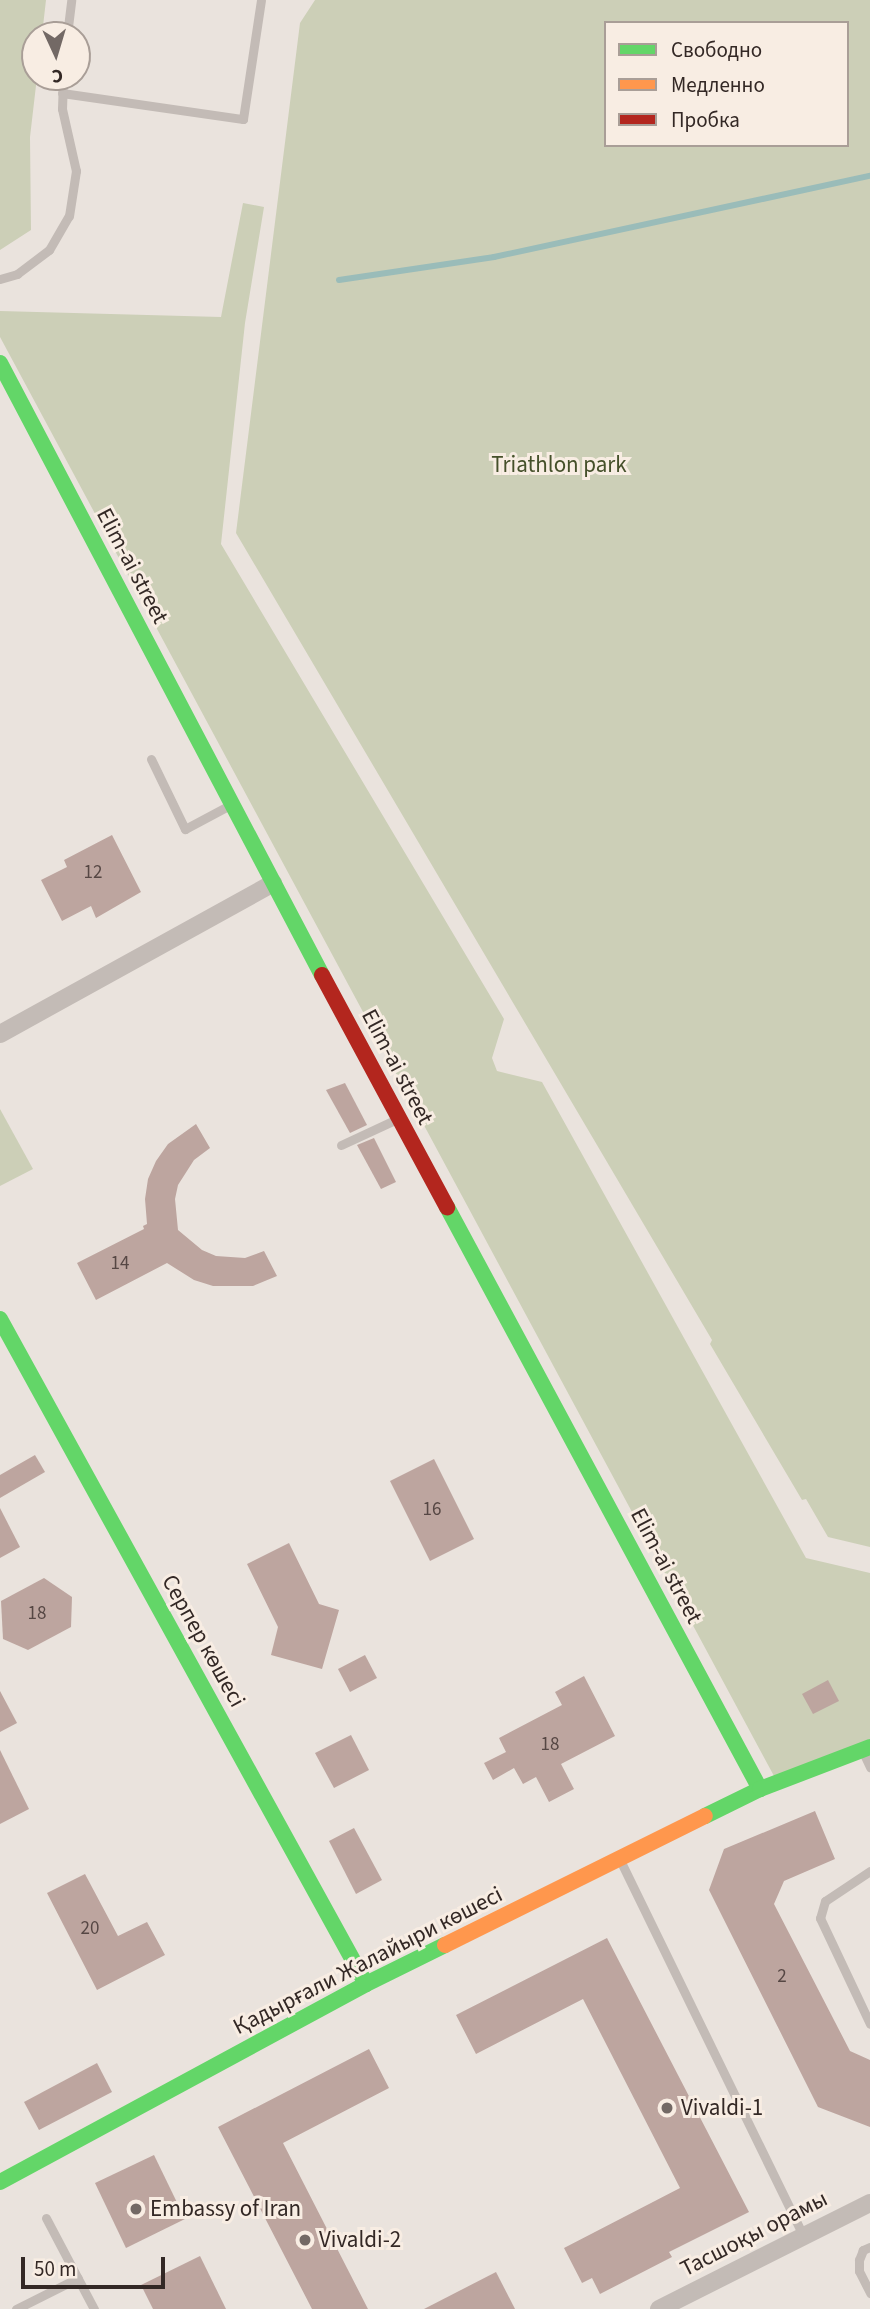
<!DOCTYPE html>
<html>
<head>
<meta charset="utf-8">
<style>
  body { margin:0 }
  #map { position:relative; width:870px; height:2309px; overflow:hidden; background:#eae3dd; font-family:"Source Sans 3",sans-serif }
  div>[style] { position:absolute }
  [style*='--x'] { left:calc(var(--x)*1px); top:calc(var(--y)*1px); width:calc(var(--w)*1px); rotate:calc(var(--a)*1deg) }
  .green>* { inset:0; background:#cccfb7 }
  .stream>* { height:6px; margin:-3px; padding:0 3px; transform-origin:3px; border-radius:3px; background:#9abcb9 }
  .building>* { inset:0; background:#bda59f }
  .lane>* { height:9px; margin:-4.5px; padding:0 4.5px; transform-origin:4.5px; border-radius:4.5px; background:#c3bbb6 }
  .street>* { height:18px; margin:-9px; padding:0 9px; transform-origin:9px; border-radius:9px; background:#c3bbb6 }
  .fast>* { height:16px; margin:-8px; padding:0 8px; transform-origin:8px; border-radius:8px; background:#63d668 }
  .slow>* { height:16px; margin:-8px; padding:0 8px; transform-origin:8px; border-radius:8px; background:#ff974d }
  .jam>* { height:16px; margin:-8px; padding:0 8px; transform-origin:8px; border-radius:8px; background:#b3261e }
  .dots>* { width:19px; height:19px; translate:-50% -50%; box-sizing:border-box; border:4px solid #f8ede3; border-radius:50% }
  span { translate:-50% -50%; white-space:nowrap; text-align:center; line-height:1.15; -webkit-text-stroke:6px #f8ede3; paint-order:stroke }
  .number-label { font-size:19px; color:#564744 }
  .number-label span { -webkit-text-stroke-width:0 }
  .park-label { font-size:23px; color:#45502a }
  .street-label { font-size:23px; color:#332825 }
  .poi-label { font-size:23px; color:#332825 }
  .left { translate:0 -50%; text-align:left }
  .legend { position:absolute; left:604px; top:21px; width:245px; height:126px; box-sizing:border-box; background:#f8ede3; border:2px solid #a99e97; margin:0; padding:9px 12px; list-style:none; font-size:21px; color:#332825 }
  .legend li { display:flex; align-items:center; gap:14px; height:35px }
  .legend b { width:35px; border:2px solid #a99e97 }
  .north { position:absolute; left:21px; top:21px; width:70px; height:70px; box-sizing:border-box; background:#f8ede3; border:2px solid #a99e97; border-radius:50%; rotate:176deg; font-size:19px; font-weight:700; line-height:28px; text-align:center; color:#332825 }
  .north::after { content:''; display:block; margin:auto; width:24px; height:32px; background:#736965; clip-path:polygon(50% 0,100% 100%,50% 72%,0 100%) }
  .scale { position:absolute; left:21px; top:2257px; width:144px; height:32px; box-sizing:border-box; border:4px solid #332825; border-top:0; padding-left:9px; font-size:21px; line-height:24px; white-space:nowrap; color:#332825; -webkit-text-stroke:5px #f8ede3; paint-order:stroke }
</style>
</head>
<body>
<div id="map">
  <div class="green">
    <i style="clip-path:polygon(0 0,46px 0,42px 35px,35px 35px,37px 77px,30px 137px,31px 230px,0 250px)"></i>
    <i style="clip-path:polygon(evenodd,315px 0,870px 0,870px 1547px,828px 1537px,806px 1499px,802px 1500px,710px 1344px,712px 1340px,236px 533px,300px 23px,315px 0,606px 23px,847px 23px,847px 145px,606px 145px,606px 23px)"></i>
    <i style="clip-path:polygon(243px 203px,264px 207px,245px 323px,221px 544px,504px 1019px,492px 1058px,497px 1071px,542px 1082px,806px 1558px,870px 1573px,870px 1741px,774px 1776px,0 337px,0 311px,221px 317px)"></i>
    <i style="clip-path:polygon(0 1109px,33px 1169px,0 1186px)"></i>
  </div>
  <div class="stream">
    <i style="--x:339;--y:280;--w:157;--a:-8.4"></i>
    <i style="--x:494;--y:257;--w:385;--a:-12.2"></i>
  </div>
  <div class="building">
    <i style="clip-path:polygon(112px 835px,141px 892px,96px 918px,91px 906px,62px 921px,41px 880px,67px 867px,64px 860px)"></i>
    <i style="clip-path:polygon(345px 1083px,367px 1125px,350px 1133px,326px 1090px)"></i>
    <i style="clip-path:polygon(196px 1124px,210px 1148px,194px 1160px,178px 1185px,175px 1199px,178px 1230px,202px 1250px,216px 1256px,245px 1258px,264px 1251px,277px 1276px,253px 1286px,213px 1286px,194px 1280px,167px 1263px,96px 1300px,77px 1263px,144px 1229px,143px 1226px,147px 1224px,145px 1199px,148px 1179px,156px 1161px,168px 1144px)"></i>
    <i style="clip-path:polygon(374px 1138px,396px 1182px,381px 1189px,357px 1145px)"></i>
    <i style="clip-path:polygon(35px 1455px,45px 1472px,0 1498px,0 1475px)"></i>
    <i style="clip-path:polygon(434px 1459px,474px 1539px,430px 1561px,390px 1481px)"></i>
    <i style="clip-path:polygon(0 1508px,20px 1547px,0 1558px)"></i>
    <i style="clip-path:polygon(289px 1543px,319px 1604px,339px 1610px,322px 1669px,271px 1655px,278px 1627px,247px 1564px)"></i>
    <i style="clip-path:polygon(44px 1578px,72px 1597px,71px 1627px,28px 1650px,3px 1639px,1px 1601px)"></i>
    <i style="clip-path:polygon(365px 1655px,377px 1678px,350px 1692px,338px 1669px)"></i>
    <i style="clip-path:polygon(584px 1676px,615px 1736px,561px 1764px,574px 1789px,549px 1802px,536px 1777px,523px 1784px,514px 1768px,493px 1780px,484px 1763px,506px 1752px,499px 1738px,562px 1705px,555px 1692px)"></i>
    <i style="clip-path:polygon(828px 1680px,839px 1701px,813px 1714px,802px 1694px)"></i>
    <i style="clip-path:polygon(0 1691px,17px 1723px,0 1732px)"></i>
    <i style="clip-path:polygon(351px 1735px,369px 1770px,334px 1788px,315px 1753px)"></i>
    <i style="clip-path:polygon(0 1750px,29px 1809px,0 1824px)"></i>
    <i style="clip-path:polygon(815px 1811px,835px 1859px,784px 1881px,774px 1904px,850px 2051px,870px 2060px,870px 2127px,818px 2107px,709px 1890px,724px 1849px)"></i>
    <i style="clip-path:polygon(354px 1828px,382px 1880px,356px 1894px,329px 1841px)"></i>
    <i style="clip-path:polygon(85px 1874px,118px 1936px,147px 1922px,165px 1955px,97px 1990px,47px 1893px)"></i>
    <i style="clip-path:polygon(607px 1938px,749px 2212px,669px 2252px,672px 2257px,600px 2294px,592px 2278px,582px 2283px,564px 2248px,680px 2188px,583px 1999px,476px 2054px,456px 2015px)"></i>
    <i style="clip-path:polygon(369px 2049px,389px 2088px,283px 2143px,368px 2309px,312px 2309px,218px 2127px)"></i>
    <i style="clip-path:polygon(97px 2063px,112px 2092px,39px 2130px,24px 2102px)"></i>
    <i style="clip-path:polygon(154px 2155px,185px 2219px,126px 2248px,95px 2183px)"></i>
    <i style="clip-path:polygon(200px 2256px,226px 2309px,153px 2309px,141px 2285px)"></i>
    <i style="clip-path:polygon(496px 2272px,515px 2309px,424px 2309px)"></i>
  </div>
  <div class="lane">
    <i style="--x:67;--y:35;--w:35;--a:-83"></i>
    <i style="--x:62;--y:93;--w:183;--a:8.2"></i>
    <i style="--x:243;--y:119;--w:120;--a:-81.4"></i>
    <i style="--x:0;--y:279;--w:18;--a:-16"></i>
    <i style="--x:17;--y:274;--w:40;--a:-37"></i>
    <i style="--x:49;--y:250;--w:39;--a:-60"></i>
    <i style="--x:69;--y:216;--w:46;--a:-81.2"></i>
    <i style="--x:76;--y:171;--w:64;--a:-102.7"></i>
    <i style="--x:62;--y:109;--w:32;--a:-88"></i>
    <i style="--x:151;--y:759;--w:78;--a:64.1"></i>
    <i style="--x:185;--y:829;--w:51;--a:-28.1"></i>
    <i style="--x:341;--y:1145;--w:62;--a:-24.9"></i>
    <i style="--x:863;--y:1752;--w:17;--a:65"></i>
    <i style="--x:620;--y:1860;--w:418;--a:64"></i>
    <i style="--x:870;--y:1871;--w:54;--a:146.3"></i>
    <i style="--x:825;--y:1901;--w:18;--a:106"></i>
    <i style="--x:820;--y:1918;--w:117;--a:64.7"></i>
    <i style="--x:46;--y:2218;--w:103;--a:62.2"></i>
    <i style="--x:870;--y:2247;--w:8;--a:157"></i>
    <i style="--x:863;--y:2250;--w:11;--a:112"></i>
    <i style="--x:859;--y:2260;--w:11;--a:90"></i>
    <i style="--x:859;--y:2271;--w:25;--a:63"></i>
    <i style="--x:16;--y:2309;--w:69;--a:-26.6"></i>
  </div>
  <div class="street">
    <i style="--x:0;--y:1034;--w:312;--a:-28.9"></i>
    <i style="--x:659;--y:2309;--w:236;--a:-26.7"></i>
  </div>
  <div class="fast">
    <i style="--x:0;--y:363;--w:692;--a:62.25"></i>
    <i style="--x:447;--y:1207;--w:661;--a:61.73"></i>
    <i style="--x:0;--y:1319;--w:759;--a:61.17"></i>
    <i style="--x:705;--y:1816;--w:61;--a:-26.1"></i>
    <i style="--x:760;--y:1789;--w:118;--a:-20.9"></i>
    <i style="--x:0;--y:2182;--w:416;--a:-28.4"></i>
    <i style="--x:366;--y:1984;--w:88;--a:-26.3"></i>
  </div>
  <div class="slow">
    <i style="--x:445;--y:1945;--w:290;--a:-26.4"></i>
  </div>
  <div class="jam">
    <i style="--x:322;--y:975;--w:264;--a:61.7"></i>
  </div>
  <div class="dots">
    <i style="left:667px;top:2108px;background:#736965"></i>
    <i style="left:136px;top:2209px;background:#736965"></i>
    <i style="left:305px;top:2240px;background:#736965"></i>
  </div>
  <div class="number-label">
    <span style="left:93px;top:873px">12</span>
    <span style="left:120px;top:1264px">14</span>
    <span style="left:432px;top:1510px">16</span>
    <span style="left:37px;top:1614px">18</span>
    <span style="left:550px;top:1745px">18</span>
    <span style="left:90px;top:1929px">20</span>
    <span style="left:782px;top:1977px">2</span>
  </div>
  <div class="park-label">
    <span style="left:559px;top:465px">Triathlon park</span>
  </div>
  <div class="street-label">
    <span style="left:132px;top:566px;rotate:62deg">Elim-ai street</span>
    <span style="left:397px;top:1067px;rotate:62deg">Elim-ai street</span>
    <span style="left:666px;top:1566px;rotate:62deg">Elim-ai street</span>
    <span style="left:203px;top:1641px;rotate:61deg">Серпер көшесі</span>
    <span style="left:368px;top:1961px;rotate:-27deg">Қадырғали Жалайыри көшесі</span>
    <span style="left:754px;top:2234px;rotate:-27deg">Тасшоқы орамы</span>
  </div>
  <div class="poi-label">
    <span class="left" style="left:681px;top:2108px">Vivaldi-1</span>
    <span class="left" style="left:150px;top:2209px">Embassy of Iran</span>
    <span class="left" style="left:319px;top:2240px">Vivaldi-2</span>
  </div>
  <ul class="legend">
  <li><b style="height:9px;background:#63d668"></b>Свободно</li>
  <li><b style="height:9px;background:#ff974d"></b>Медленно</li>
  <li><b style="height:9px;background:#b3261e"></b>Пробка</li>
  </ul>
  <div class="north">С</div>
  <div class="scale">50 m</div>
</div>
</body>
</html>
